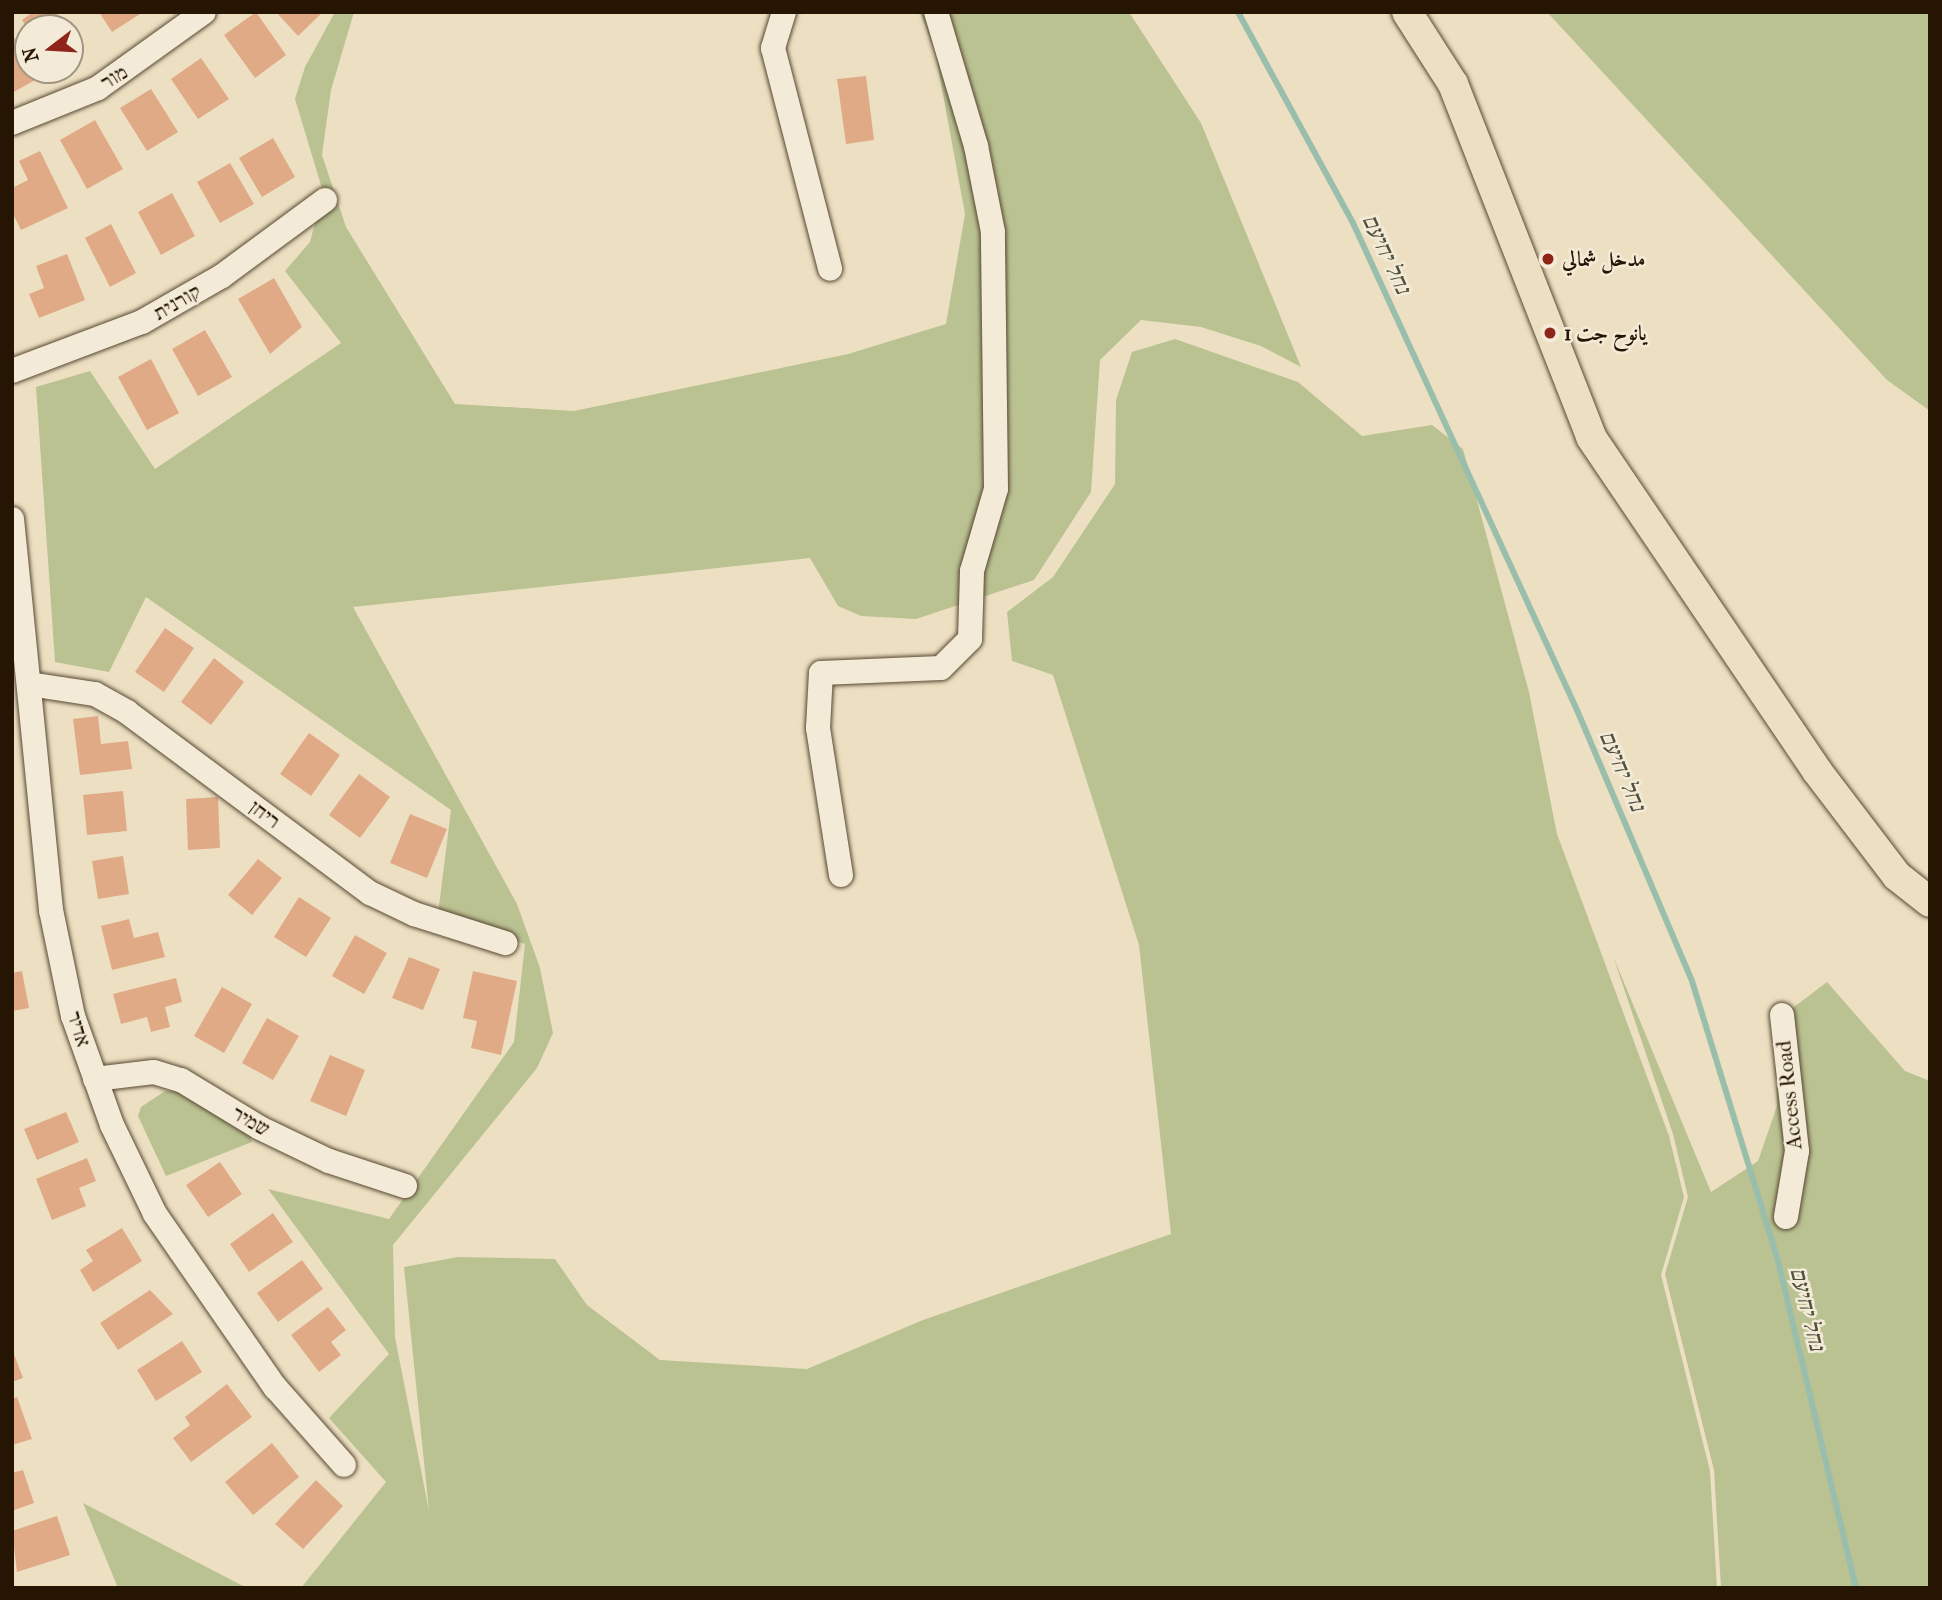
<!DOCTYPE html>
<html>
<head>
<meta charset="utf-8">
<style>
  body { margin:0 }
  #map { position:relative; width:1942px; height:1600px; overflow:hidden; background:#ede0c2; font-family:"IM FELL French Canon",Amiri,"Frank Ruhl Libre",serif }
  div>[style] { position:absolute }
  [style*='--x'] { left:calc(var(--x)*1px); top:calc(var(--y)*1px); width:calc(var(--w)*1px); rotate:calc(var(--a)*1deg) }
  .green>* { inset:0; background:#bac292 }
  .stream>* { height:6px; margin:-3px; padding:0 3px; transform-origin:3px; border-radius:3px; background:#9abeac }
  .building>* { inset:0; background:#e0aa87 }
  .roads { filter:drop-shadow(0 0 2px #584833) drop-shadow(0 0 2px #584833) }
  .minor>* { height:24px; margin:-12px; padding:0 12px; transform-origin:12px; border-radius:12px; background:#f3ebd7 }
  .major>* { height:30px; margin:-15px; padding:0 15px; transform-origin:15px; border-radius:15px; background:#ede0c2 }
  .dots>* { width:19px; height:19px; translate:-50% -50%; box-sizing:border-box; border:4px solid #f3ebd7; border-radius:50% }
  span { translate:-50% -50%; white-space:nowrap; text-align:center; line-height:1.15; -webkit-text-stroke:5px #f3ebd7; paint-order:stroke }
  .street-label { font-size:21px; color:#271503 }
  .poi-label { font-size:21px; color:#271503; font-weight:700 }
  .left { translate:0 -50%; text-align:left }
  .water-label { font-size:23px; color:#4f503e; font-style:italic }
  .frame { position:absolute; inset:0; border:14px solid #271503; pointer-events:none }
  .north { position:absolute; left:14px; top:14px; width:70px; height:70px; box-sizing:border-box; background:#f3ebd7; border:2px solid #a19582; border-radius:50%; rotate:253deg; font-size:19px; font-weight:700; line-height:28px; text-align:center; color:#271503 }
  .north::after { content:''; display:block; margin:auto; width:24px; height:32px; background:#8f2418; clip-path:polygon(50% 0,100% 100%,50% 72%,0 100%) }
</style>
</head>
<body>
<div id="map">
  <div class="green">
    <i style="clip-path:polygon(335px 12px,354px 12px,331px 90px,322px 155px,346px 227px,455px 404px,574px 411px,848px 354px,946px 324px,965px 214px,935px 51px,920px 12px,1129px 12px,1201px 123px,1301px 367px,1261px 346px,1201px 327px,1141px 320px,1100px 360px,1091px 492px,1034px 580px,916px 619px,861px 616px,838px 606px,810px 558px,353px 607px,517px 904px,540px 968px,553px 1033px,537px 1068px,393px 1245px,395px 1337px,429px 1511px,404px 1267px,458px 1257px,555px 1259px,587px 1305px,660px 1360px,807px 1369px,923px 1320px,1171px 1234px,1139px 945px,1053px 675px,1012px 661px,1007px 612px,1053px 577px,1115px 484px,1116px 400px,1132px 352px,1175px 339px,1298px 382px,1362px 436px,1432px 425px,1463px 449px,1529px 692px,1557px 834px,1669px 1136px,1684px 1197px,1661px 1275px,1710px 1471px,1717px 1588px,301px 1588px,386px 1482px,329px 1418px,389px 1354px,268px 1189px,389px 1219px,514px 1042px,525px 944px,438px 914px,451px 810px,146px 597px,109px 672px,55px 662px,36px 387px,90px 371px,155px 469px,341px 343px,285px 271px,310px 242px,323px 192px,295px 99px,305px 67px)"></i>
    <i style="clip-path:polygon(1547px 12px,1930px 12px,1930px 411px,1887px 380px)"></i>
    <i style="clip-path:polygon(1613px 956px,1711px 1192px,1758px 1161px,1777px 1106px,1774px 1022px,1827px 982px,1905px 1071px,1930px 1081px,1930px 1588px,1721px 1588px,1714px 1470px,1665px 1274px,1688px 1197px,1673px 1134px)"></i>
    <i style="clip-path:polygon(165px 1091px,177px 1091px,249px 1134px,252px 1142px,166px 1176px,138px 1116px,141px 1107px)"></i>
    <i style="clip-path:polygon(83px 1503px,247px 1588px,118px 1588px)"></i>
  </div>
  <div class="stream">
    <i style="--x:1238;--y:12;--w:240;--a:61.4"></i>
    <i style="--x:1353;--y:223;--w:536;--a:65.3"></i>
    <i style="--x:1577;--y:710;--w:294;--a:67"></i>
    <i style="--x:1692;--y:981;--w:293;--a:72.9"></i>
    <i style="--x:1778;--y:1261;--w:336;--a:76.6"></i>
  </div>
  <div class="building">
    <i style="clip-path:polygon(33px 12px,56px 12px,66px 28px,27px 28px,22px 20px)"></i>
    <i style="clip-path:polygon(99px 12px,139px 12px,140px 14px,112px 32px)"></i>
    <i style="clip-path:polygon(256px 12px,286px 55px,255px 78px,224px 35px)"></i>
    <i style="clip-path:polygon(276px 12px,323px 12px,298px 36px)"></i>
    <i style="clip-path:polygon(12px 34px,37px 79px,12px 93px)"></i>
    <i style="clip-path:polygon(201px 58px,229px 99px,198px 119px,171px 79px)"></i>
    <i style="clip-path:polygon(866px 76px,874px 140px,846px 144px,837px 79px)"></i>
    <i style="clip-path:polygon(151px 89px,178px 132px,147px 151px,120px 108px)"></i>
    <i style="clip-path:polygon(95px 120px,123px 169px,87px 189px,60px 140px)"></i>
    <i style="clip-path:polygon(273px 138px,295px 177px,262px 197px,239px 158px)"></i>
    <i style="clip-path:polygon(40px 151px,68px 208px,21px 230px,12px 212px,12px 188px,28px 180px,19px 161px)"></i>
    <i style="clip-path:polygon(230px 163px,254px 204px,220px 223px,197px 182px)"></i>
    <i style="clip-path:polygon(172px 193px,195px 236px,161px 255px,138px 212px)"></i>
    <i style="clip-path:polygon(111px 224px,136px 273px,110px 287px,85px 238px)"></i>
    <i style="clip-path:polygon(67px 254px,85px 300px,39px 318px,29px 294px,44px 288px,36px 266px)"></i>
    <i style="clip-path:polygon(274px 278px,302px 327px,270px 354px,238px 299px)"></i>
    <i style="clip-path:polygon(205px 330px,232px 377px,198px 396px,172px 349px)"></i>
    <i style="clip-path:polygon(151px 359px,179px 413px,147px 430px,118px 377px)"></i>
    <i style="clip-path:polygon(165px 628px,194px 648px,164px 692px,135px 672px)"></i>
    <i style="clip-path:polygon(214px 658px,244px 682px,211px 725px,181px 702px)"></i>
    <i style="clip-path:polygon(98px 716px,101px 744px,128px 741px,132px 769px,80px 775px,73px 719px)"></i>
    <i style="clip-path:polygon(309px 733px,340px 755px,311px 796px,280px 774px)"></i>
    <i style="clip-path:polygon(359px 774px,390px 797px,360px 838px,329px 815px)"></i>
    <i style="clip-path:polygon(123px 791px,127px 831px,87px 835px,83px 795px)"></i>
    <i style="clip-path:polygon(218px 797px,220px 848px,188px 850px,186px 799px)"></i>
    <i style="clip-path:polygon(410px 814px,447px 829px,427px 878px,390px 863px)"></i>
    <i style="clip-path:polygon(123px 856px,129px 894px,98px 899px,92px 861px)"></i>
    <i style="clip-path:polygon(258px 859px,282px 878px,252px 915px,228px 895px)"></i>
    <i style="clip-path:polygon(299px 897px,331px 918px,306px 957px,274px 937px)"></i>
    <i style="clip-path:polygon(129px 919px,134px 938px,158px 932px,165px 957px,112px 970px,101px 926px)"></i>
    <i style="clip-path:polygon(355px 935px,387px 953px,364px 994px,332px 976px)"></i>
    <i style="clip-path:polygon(409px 957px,440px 969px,423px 1010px,392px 998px)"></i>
    <i style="clip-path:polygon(22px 971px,29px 1008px,12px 1011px,12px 973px)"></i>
    <i style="clip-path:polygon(473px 971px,517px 981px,501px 1055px,471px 1048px,477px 1021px,463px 1018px)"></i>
    <i style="clip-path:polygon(176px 978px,182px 1002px,165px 1007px,170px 1027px,151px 1032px,147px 1017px,121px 1024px,113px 994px)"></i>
    <i style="clip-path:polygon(222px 987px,252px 1004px,224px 1053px,194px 1036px)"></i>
    <i style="clip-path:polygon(267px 1018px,299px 1036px,273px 1080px,242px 1063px)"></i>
    <i style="clip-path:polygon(330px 1055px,365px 1070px,346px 1116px,310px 1101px)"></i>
    <i style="clip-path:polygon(66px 1112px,79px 1142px,37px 1160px,24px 1129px)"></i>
    <i style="clip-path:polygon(87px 1158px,96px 1181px,79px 1188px,86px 1206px,52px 1220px,36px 1179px)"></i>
    <i style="clip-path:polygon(220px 1162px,242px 1194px,208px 1217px,186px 1185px)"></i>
    <i style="clip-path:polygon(273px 1213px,293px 1242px,249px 1272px,230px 1244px)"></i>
    <i style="clip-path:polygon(122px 1228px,142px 1261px,93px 1292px,80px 1270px,93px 1261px,86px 1250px)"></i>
    <i style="clip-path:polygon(302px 1260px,323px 1289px,278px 1322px,257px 1293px)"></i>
    <i style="clip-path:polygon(150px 1290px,173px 1314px,118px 1350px,100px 1323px)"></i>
    <i style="clip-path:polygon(328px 1307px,346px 1330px,331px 1342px,341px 1355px,319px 1372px,291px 1335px)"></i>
    <i style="clip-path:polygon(182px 1341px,202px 1372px,156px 1401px,137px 1370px)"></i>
    <i style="clip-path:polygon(12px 1349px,23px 1378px,12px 1382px)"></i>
    <i style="clip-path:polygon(227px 1384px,252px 1417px,191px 1462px,173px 1438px,190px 1425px,185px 1417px)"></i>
    <i style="clip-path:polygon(17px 1397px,32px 1439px,12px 1445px,12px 1399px)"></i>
    <i style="clip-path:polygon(272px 1443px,299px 1477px,253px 1515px,225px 1482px)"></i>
    <i style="clip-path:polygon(23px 1470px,34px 1503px,12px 1511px,12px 1473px)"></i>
    <i style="clip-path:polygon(316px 1480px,343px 1506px,303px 1549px,275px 1524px)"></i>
    <i style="clip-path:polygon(57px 1516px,70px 1555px,17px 1572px,12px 1531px)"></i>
  </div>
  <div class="roads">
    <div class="minor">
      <i style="--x:784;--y:12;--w:38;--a:107"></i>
      <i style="--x:773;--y:48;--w:228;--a:75.5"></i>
      <i style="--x:12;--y:123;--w:93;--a:-22.1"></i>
      <i style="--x:98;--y:88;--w:130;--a:-35.6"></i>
      <i style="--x:12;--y:371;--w:139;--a:-20.7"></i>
      <i style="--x:142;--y:322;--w:92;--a:-29.9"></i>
      <i style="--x:222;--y:276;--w:128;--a:-36.4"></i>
      <i style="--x:12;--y:519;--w:393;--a:84.3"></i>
      <i style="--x:51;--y:910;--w:108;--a:78.3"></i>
      <i style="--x:73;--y:1016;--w:116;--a:70.3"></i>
      <i style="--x:112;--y:1125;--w:99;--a:64.2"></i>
      <i style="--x:155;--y:1214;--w:211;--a:55.3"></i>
      <i style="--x:275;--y:1387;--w:104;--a:48.5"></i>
      <i style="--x:29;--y:684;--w:67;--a:8.6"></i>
      <i style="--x:95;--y:694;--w:37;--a:29"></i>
      <i style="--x:127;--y:712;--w:303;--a:36.7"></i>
      <i style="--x:370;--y:893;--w:49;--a:25.5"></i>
      <i style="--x:414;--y:914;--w:96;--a:17.7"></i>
      <i style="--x:841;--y:875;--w:149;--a:-98.9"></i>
      <i style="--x:818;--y:728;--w:55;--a:-86.9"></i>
      <i style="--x:821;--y:673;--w:120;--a:-2.4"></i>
      <i style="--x:941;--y:668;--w:41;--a:-45"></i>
      <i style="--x:970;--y:639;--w:68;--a:-88.3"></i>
      <i style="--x:972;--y:571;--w:85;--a:-73.7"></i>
      <i style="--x:996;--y:489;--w:257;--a:-90.7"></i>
      <i style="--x:993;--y:232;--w:88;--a:-101.2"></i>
      <i style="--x:976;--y:146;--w:140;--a:-106.6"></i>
      <i style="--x:1782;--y:1015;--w:137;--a:83.7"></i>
      <i style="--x:1797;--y:1151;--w:67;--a:99.5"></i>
      <i style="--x:95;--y:1079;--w:59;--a:-6.8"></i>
      <i style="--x:154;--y:1072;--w:28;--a:17"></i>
      <i style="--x:181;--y:1080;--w:92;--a:31.3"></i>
      <i style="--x:260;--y:1128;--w:76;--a:25.6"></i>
      <i style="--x:329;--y:1161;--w:80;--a:18.2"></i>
    </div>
    <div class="major">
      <i style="--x:1407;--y:12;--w:85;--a:57.4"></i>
      <i style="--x:1453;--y:84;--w:379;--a:68.6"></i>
      <i style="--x:1591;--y:437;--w:403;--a:55.9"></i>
      <i style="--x:1817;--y:771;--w:132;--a:52.7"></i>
      <i style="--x:1897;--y:876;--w:42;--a:38.2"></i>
    </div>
  </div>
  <div class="dots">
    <i style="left:1548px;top:259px;background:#8f2418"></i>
    <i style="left:1550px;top:333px;background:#8f2418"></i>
  </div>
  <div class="street-label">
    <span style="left:114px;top:77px;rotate:-32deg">מור</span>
    <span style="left:177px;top:302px;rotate:-30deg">קורנית</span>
    <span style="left:265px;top:814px;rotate:37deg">ריחן</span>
    <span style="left:79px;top:1029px;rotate:73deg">אדיר</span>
    <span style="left:1789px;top:1095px;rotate:-96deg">Access Road</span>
    <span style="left:251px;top:1121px;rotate:30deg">שמיר</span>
  </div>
  <div class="poi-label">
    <span class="left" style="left:1562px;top:259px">مدخل شمالي</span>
    <span class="left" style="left:1564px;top:333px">يانوح جت 1</span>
  </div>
  <div class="water-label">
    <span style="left:1386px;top:254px;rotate:65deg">נחל יחיעם</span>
    <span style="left:1622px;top:771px;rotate:67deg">נחל יחיעם</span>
    <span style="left:1807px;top:1309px;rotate:76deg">נחל יחיעם</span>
  </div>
  <div class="frame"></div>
  <div class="north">N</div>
</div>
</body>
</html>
